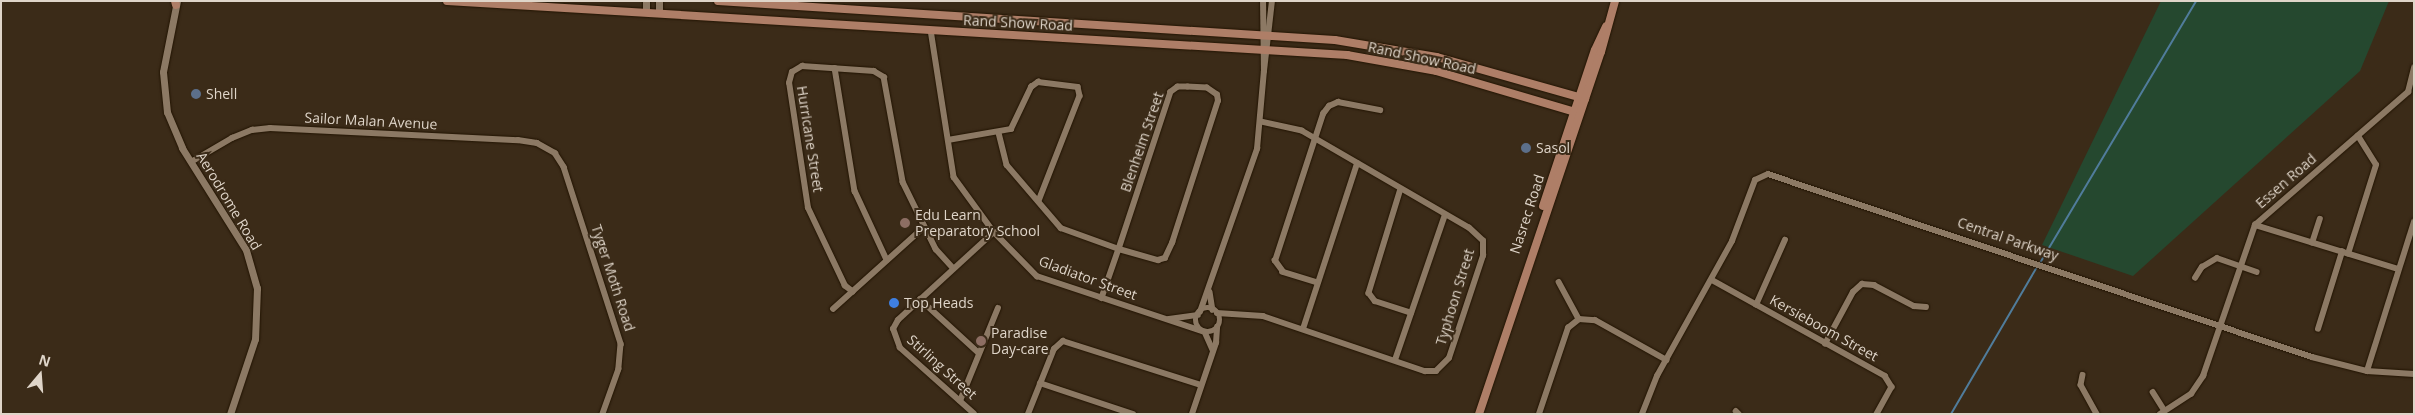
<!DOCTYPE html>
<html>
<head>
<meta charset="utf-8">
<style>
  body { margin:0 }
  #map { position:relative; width:2415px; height:415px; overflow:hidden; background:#3b2b18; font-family:"Open Sans",sans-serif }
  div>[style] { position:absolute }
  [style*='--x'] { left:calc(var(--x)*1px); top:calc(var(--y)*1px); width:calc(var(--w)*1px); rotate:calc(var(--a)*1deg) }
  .green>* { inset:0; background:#25482f }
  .stream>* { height:2px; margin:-1px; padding:0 1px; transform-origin:1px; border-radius:1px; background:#507c9b }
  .roads { filter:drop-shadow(0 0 1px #221402) drop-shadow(0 0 1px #221402) }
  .minor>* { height:5.5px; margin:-2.75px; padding:0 2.75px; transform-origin:2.75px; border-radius:2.75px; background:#8c7964 }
  .minor>.ring { margin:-2.75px; padding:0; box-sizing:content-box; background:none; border:5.5px solid #8c7964; border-radius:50% }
  .tertiary>* { height:7px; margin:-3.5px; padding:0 3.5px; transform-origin:3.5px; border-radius:3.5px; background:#8c7964 }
  .secondary>* { height:8px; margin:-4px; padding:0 4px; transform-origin:4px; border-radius:4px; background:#ae7e67 }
  .dots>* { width:14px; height:14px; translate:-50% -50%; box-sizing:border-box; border:2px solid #3b2b18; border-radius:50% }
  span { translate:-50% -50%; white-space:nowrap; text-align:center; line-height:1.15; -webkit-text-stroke:4px #3b2b18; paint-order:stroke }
  .street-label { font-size:14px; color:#dfd5c9 }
  .poi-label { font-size:14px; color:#dfd5c9 }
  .left { translate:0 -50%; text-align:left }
  .frame { position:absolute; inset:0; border:2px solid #dfd5c9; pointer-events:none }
  .north { position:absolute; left:15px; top:350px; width:50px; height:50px; -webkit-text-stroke:4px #3b2b18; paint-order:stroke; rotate:18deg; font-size:14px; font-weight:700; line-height:20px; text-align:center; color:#dfd5c9 }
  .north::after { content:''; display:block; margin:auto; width:18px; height:22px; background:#dfd5c9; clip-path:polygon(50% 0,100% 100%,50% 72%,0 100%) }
</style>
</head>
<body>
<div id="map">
  <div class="green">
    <i style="clip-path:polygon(2161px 1px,2389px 1px,2360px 71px,2133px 276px,2042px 245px)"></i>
  </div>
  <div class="stream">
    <i style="--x:2040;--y:263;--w:305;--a:-59.2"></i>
    <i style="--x:1951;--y:414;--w:170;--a:-59.7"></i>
  </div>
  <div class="roads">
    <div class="minor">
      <i style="--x:931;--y:30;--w:149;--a:81.1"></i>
      <i style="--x:954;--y:177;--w:68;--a:54"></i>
      <i style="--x:994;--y:232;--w:62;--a:45.7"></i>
      <i style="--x:1037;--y:276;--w:174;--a:18.4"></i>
      <i style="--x:835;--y:68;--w:125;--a:80.8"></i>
      <i style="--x:855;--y:191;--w:76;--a:65.1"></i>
      <i style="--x:1264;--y:71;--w:70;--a:-83.5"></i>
      <i style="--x:2408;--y:92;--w:25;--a:-76"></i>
      <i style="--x:999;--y:133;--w:33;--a:76"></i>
      <i style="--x:1007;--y:165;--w:83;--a:49.4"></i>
      <i style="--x:1061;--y:228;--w:62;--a:19.9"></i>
      <i style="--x:1119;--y:249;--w:41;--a:15.8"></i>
      <i style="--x:1158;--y:260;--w:7;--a:-16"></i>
      <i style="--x:1165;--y:258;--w:17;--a:-65"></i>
      <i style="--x:1172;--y:243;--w:149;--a:-72.1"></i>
      <i style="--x:1218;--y:101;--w:6;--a:-99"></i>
      <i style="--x:1217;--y:95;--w:12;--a:-145"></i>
      <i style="--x:1207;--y:88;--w:19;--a:-177"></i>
      <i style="--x:1188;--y:87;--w:10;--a:180"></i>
      <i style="--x:1178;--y:87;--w:9;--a:144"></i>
      <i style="--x:1171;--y:92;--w:165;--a:108.3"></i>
      <i style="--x:1119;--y:249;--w:52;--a:109.1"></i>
      <i style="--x:948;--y:140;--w:64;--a:-9.9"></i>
      <i style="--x:1011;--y:129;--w:47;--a:-64.5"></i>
      <i style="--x:1031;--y:87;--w:9;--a:-36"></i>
      <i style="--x:1038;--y:82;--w:40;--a:7.1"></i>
      <i style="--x:1078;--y:87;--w:9;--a:77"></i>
      <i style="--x:1080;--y:96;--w:113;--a:111.3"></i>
      <i style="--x:191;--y:162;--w:48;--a:-30.3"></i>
      <i style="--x:232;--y:138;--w:22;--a:-22"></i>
      <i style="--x:252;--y:130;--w:18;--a:-6"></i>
      <i style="--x:270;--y:128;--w:248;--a:2.8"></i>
      <i style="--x:518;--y:140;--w:19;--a:9"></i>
      <i style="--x:537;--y:143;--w:21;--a:29"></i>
      <i style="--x:555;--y:153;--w:17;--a:57"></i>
      <i style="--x:564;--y:167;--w:186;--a:72.1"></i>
      <i style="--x:621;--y:344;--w:25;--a:95"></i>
      <i style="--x:619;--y:369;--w:48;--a:109.6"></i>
      <i style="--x:1401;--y:189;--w:109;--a:107.1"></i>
      <i style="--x:1369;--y:293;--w:10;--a:53"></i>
      <i style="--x:1375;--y:301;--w:38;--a:18"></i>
      <i style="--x:2255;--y:225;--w:150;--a:17.1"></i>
      <i style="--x:2312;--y:243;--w:25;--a:-72"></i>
      <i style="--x:2348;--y:254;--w:93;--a:-72.5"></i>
      <i style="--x:2376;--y:165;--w:34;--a:-122"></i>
      <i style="--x:2195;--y:278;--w:13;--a:-58"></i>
      <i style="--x:2202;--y:267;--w:17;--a:-31"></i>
      <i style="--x:2217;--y:258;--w:42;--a:19.3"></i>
      <i style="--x:1712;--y:280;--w:198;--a:29"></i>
      <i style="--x:1885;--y:376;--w:13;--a:58"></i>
      <i style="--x:1892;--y:387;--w:31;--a:119"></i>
      <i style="--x:1559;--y:282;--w:42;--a:61.6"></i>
      <i style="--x:1318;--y:283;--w:37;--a:-163"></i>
      <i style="--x:1283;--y:272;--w:14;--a:-126"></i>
      <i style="--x:1275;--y:261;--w:155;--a:-71.9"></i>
      <i style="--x:1323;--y:114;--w:10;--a:-53"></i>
      <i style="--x:1329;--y:106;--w:10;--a:-24"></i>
      <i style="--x:1338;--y:102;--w:43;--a:10.8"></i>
      <i style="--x:853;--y:292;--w:10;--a:-143"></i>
      <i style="--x:845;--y:286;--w:86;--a:-115.4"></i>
      <i style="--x:808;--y:208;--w:126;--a:-98.6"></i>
      <i style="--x:789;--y:83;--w:11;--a:-75"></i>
      <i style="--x:792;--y:72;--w:12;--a:-31"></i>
      <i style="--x:802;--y:66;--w:72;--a:4"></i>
      <i style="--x:874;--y:71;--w:12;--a:31"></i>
      <i style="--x:884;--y:77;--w:107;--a:79.7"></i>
      <i style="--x:903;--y:182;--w:75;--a:63.8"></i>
      <i style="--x:936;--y:249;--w:25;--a:48"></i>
      <i style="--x:1210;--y:292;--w:18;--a:81"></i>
      <i style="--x:920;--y:299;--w:80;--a:42.5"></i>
      <i style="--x:1756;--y:305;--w:71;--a:-66"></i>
      <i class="ring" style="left:1196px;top:308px;width:18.5px;height:18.5px"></i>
      <i style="--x:833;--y:309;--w:122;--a:-42"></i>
      <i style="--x:1200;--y:312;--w:173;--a:-70.7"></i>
      <i style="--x:1257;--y:149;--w:78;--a:-84.9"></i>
      <i style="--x:1264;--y:71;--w:70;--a:-90.8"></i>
      <i style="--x:1217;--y:313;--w:46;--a:3.7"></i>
      <i style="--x:1263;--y:316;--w:171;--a:18.8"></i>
      <i style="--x:1425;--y:371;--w:11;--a:0"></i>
      <i style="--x:1436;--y:371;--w:18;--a:-45"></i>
      <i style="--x:1449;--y:358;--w:108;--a:-71.6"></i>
      <i style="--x:1483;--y:256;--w:15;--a:-90"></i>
      <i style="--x:1483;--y:241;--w:19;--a:-137"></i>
      <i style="--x:1469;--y:228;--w:193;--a:-149.9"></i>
      <i style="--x:1302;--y:131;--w:42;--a:-167.6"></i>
      <i style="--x:1169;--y:319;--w:29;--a:-8"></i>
      <i style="--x:1303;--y:329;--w:174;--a:-71.9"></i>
      <i style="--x:2318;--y:329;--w:81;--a:-72.7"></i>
      <i style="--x:1205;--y:332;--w:20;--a:66"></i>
      <i style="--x:1825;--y:344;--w:59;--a:-61.7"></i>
      <i style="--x:1853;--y:292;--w:12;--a:-42"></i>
      <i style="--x:1862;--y:284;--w:12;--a:5"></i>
      <i style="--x:1874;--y:285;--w:45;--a:27.7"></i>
      <i style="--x:1914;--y:306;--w:12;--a:5"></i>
      <i style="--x:1395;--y:360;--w:153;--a:-71"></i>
      <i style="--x:2367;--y:371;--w:156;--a:-72.5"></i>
      <i style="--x:2083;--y:375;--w:10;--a:101"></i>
      <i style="--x:2081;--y:385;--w:33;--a:61"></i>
      <i style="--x:1040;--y:383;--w:98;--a:18.4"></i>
      <i style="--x:2153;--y:392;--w:22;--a:58"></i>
      <i style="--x:960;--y:401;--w:100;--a:-67.8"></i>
      <i style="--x:1736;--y:411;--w:4;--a:45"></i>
      <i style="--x:974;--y:414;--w:99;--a:-138.3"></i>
      <i style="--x:900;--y:348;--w:20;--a:-110"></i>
      <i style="--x:893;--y:329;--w:10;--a:-61"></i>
      <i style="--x:898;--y:320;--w:130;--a:-42.5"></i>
      <i style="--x:1028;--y:414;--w:70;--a:-68.2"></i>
      <i style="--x:1054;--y:349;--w:12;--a:-42"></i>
      <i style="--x:1063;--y:341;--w:145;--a:17.7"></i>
      <i style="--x:1192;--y:414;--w:75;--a:-71.3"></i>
      <i style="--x:1216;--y:343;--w:16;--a:-86"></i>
      <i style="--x:1539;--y:414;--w:91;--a:-71.4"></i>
      <i style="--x:1568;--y:328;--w:14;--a:-39"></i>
      <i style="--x:1579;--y:319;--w:16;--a:4"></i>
      <i style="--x:1595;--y:320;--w:82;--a:29.1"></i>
      <i style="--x:1642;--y:414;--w:41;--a:-68.5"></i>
      <i style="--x:1657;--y:376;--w:154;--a:-60.9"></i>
      <i style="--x:1732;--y:241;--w:65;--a:-69.3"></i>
      <i style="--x:1755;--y:180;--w:14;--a:-25"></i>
      <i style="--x:1768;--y:174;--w:574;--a:18.59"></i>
      <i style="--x:2312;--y:357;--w:57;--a:14.3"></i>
      <i style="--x:2367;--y:371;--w:47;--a:3.7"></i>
      <i style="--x:2160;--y:414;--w:37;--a:-33"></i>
      <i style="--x:2191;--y:394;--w:22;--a:-56"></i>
      <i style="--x:2203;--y:376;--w:160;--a:-71"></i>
      <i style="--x:2255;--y:225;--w:203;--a:-41"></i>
    </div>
    <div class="tertiary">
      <i style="--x:177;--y:1;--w:72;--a:101.2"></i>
      <i style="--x:163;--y:72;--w:40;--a:84.3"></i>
      <i style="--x:167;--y:112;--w:39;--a:67"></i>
      <i style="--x:182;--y:148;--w:120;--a:57.9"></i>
      <i style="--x:246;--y:250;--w:40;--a:74"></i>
      <i style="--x:257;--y:288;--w:51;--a:92.2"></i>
      <i style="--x:255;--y:339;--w:79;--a:108.4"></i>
      <i style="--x:646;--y:12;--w:11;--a:-90"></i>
      <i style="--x:659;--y:13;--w:12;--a:-90"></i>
    </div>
    <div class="secondary">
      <i style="--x:175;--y:1;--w:4;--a:76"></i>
      <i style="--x:447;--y:1;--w:902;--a:3.43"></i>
      <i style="--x:1347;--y:55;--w:90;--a:10.2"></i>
      <i style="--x:1436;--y:71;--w:149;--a:16.4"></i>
      <i style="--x:718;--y:1;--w:618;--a:3.62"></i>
      <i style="--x:1335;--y:40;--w:103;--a:9.5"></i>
      <i style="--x:1437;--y:57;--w:154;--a:15.8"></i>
      <i style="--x:1543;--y:206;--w:164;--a:-71.6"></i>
      <i style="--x:1595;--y:50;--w:26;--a:-65"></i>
      <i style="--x:1479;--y:414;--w:382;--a:-71.4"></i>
      <i style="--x:1601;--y:52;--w:53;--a:-74.6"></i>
    </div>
  </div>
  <div class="dots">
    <i style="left:196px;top:94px;background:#5c6f8a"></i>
    <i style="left:1526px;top:148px;background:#5c6f8a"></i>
    <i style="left:905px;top:223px;background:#8d6e63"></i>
    <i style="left:894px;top:303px;background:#3f7fe0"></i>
    <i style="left:981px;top:341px;background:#8d6e63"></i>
  </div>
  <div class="street-label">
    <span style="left:1018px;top:23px;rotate:3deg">Rand Show Road</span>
    <span style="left:1422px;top:58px;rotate:12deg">Rand Show Road</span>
    <span style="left:371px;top:121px;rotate:3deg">Sailor Malan Avenue</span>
    <span style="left:810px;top:139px;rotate:81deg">Hurricane Street</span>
    <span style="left:1142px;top:142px;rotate:-71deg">Blenheim Street</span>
    <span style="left:2286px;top:181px;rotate:-41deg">Essen Road</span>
    <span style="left:229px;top:201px;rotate:59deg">Aerodrome Road</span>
    <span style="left:1527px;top:214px;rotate:-72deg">Nasrec Road</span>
    <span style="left:2008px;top:239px;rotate:19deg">Central Parkway</span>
    <span style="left:613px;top:278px;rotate:72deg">Tyger Moth Road</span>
    <span style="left:1088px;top:278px;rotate:20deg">Gladiator Street</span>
    <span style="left:1455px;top:297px;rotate:-73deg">Typhoon Street</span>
    <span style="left:1824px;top:328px;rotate:29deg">Kersieboom Street</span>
    <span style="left:942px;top:367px;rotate:42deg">Stirling Street</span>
  </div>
  <div class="poi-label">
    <span class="left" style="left:206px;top:94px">Shell</span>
    <span class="left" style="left:1536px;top:148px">Sasol</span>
    <span class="left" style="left:915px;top:223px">Edu Learn<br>Preparatory School</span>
    <span class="left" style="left:904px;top:303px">Top Heads</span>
    <span class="left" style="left:991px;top:341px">Paradise<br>Day-care</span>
  </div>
  <div class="frame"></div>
  <div class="north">N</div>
</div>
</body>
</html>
